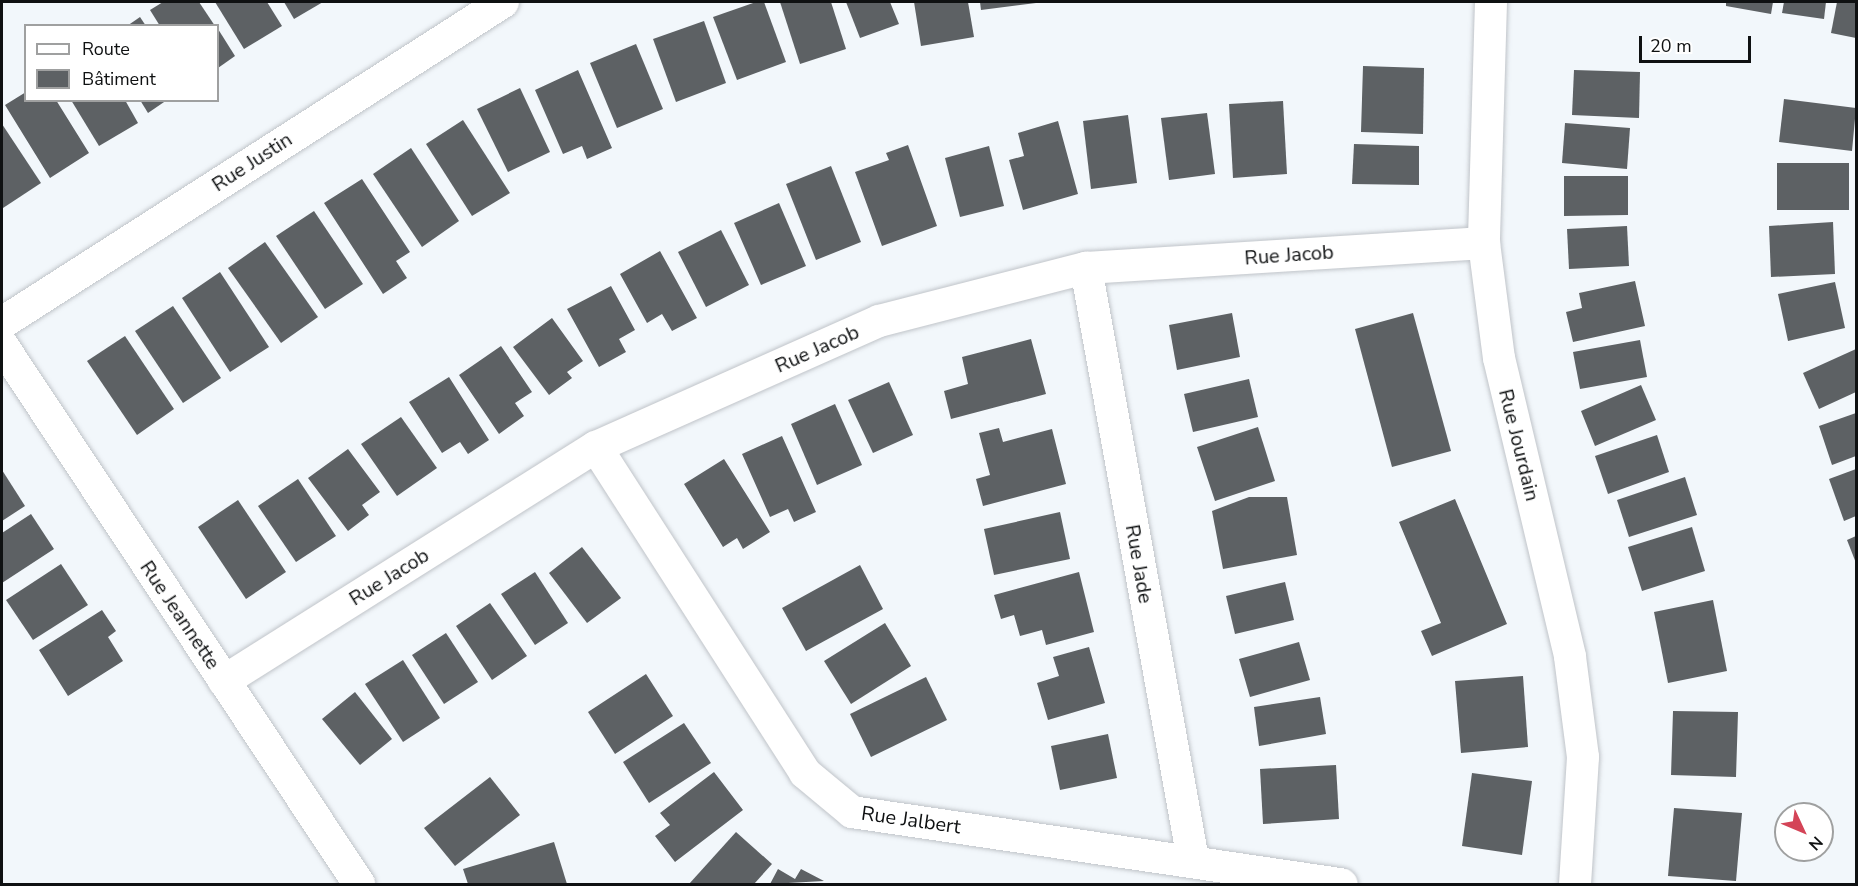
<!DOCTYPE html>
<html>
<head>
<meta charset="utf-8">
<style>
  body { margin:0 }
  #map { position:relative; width:1858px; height:886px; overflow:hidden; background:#f2f7fb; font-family:"Nunito Sans",sans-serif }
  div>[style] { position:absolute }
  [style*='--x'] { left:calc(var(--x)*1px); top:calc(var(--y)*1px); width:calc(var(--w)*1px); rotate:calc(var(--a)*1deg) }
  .building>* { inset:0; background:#5d6164 }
  .roads { filter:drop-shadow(0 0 2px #c0c4c9) drop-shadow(0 0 2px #c0c4c9) }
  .street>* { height:32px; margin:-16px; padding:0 16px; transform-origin:16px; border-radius:16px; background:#fff }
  span { translate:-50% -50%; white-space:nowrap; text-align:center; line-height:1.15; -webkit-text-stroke:6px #fff; paint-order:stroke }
  .street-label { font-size:20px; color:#0f1112 }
  .frame { position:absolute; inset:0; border:3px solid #0f1112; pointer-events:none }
  .legend { position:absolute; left:24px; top:24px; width:195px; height:78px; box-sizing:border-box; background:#fff; border:2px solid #9fa0a0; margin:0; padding:8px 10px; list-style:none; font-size:18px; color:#0f1112 }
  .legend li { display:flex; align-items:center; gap:12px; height:30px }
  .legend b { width:30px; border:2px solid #9fa0a0 }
  .north { position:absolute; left:1774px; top:802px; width:60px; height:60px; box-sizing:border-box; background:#fff; border:2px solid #9fa0a0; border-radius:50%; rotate:134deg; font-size:16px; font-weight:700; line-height:24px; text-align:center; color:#0f1112 }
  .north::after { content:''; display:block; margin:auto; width:21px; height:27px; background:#d44457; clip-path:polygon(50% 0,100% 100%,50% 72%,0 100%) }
  .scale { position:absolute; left:1639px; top:36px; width:112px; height:27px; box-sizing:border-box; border:3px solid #0f1112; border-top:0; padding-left:8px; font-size:18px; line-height:21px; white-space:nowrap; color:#0f1112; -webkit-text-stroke:4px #fff; paint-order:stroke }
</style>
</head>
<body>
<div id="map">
  <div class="building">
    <i style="clip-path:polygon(163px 2px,199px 2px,215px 26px,160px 26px,150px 10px)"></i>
    <i style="clip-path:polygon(215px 2px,267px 2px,282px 26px,244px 49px)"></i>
    <i style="clip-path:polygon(284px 2px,323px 2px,294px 19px)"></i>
    <i style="clip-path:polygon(756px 2px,764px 2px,786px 62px,737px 80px,713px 17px)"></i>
    <i style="clip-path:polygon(780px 2px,831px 2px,846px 49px,800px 64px)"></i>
    <i style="clip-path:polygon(846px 2px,890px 2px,899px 24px,860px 38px)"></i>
    <i style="clip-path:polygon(914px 2px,968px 2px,974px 37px,921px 46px)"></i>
    <i style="clip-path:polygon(980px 2px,1036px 2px,1036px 3px,981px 10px)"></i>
    <i style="clip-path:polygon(1726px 2px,1773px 2px,1771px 14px,1726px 6px)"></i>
    <i style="clip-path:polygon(1784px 2px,1826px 2px,1824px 19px,1782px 13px)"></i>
    <i style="clip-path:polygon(1837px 2px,1856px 2px,1856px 38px,1831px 33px)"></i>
    <i style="clip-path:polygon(140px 17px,146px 26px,127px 26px)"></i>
    <i style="clip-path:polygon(704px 21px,726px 83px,676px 102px,653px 39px)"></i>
    <i style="clip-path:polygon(218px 29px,235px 56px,218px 68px)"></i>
    <i style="clip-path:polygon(636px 44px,663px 109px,617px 128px,590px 63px)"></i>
    <i style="clip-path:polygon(1363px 66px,1424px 68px,1423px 134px,1361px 132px)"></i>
    <i style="clip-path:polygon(578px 70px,612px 148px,587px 159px,582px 146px,563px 154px,535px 90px)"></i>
    <i style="clip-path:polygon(1574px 70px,1640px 72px,1639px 118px,1572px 115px)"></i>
    <i style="clip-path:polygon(520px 88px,550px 152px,508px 172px,477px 109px)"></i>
    <i style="clip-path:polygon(26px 92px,26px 100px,56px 100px,89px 153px,50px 178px,5px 105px)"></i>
    <i style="clip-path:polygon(1784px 99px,1856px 108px,1852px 151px,1779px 142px)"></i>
    <i style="clip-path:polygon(71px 100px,125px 100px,138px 123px,99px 146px)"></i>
    <i style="clip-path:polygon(140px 100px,167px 100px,148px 113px)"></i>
    <i style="clip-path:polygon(1283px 101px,1287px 174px,1233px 178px,1229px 104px)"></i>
    <i style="clip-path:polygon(1207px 113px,1215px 174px,1169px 180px,1161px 118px)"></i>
    <i style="clip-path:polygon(1128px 115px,1137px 183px,1091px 189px,1083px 121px)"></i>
    <i style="clip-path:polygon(463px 120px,510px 193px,472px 216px,426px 144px)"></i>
    <i style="clip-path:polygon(1058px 121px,1078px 194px,1023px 210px,1009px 160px,1024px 156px,1018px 133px)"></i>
    <i style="clip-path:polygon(1565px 123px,1630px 128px,1627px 169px,1562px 163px)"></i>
    <i style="clip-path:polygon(2px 124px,41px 183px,3px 208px,2px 206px)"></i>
    <i style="clip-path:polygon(1354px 144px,1419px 146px,1419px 185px,1352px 184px)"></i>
    <i style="clip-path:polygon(908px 145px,937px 226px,882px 246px,855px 172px,889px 160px,886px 153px)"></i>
    <i style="clip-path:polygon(989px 146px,1004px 206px,960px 217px,945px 158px)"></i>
    <i style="clip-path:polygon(411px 148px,459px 221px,422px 247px,373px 174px)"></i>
    <i style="clip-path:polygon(1777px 163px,1849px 163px,1849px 210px,1777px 210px)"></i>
    <i style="clip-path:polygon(831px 166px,861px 242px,816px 260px,786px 184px)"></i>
    <i style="clip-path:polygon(1564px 176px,1628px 176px,1628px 215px,1564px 216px)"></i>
    <i style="clip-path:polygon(362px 179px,410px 252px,396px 261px,407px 278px,383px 294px,324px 203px)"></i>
    <i style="clip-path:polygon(779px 203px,806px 266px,761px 285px,734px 223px)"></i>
    <i style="clip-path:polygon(314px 211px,363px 284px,325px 309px,276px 236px)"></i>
    <i style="clip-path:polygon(1833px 222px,1835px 274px,1771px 277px,1769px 226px)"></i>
    <i style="clip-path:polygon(1627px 226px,1629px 266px,1569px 269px,1567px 229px)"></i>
    <i style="clip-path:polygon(721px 230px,749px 285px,706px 307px,678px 252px)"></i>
    <i style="clip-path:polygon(265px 242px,318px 317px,281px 343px,228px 268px)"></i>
    <i style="clip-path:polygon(660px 251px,697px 318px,672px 331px,662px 314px,647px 323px,620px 274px)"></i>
    <i style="clip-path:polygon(220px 272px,269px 347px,230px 372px,182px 298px)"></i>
    <i style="clip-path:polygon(1635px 281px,1645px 326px,1573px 342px,1566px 312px,1582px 308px,1579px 293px)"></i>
    <i style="clip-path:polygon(1835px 282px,1845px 328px,1788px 341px,1778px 294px)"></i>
    <i style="clip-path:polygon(611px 286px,635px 330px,619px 339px,626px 352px,599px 367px,567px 309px)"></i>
    <i style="clip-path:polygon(173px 306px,221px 378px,183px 403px,135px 331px)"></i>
    <i style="clip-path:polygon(1232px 313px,1240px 357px,1177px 370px,1169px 325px)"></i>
    <i style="clip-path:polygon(1413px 313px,1451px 451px,1392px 467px,1355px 329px)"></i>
    <i style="clip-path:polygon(552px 318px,583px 361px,567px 372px,572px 378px,549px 395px,513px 347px)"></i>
    <i style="clip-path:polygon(125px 336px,174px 409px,137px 435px,87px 361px)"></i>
    <i style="clip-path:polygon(1031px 339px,1046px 394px,951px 419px,944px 391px,968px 384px,962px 357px)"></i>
    <i style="clip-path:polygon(1640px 340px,1647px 377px,1580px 389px,1573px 352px)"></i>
    <i style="clip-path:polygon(501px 346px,532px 392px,515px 403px,524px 416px,499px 434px,459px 375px)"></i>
    <i style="clip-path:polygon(1856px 349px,1856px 392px,1819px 409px,1803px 373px)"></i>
    <i style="clip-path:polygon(449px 377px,489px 440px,468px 454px,460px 442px,442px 453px,409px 402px)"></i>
    <i style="clip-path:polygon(1249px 379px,1258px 417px,1193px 432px,1184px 394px)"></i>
    <i style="clip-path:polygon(889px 382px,913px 435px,873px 453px,848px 400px)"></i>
    <i style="clip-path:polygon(1641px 385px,1656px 420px,1595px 446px,1581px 411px)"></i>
    <i style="clip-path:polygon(835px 404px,862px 465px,817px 485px,791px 424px)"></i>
    <i style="clip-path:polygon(1856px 413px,1856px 456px,1832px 465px,1819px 426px)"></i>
    <i style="clip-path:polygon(401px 417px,437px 468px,397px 496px,361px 444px)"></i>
    <i style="clip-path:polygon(1258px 427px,1275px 481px,1215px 501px,1197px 447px)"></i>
    <i style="clip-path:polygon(999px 428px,1003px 442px,1052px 429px,1066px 484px,983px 506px,976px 479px,990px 475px,979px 433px)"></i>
    <i style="clip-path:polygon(1657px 435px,1669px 472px,1608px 494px,1595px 456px)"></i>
    <i style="clip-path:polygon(782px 436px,816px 512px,794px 522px,788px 509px,770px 517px,742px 454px)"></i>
    <i style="clip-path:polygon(348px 449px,380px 492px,362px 505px,369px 515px,348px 531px,308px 478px)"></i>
    <i style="clip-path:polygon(724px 459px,770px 532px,743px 549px,737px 538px,723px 547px,684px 484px)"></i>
    <i style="clip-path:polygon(1856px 469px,1856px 516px,1844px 521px,1829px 479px)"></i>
    <i style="clip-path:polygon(2px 470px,25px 506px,2px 521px)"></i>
    <i style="clip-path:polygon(1685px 477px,1697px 515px,1629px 537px,1617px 500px)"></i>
    <i style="clip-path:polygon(298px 479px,336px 536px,296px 562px,258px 506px)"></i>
    <i style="clip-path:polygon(1249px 497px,1287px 497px,1297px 555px,1223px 569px,1212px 511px)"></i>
    <i style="clip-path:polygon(1455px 499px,1507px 624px,1432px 656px,1421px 631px,1441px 623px,1399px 522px)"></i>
    <i style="clip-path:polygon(238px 500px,286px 572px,246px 599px,198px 527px)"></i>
    <i style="clip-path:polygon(1060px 512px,1070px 559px,994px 575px,984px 529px)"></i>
    <i style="clip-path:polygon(31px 514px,54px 549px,2px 583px,2px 533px)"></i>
    <i style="clip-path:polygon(1692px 527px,1705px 571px,1642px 591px,1628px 547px)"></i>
    <i style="clip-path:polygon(1856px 536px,1856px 563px,1847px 540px)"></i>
    <i style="clip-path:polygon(582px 547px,621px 598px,587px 623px,549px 573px)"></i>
    <i style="clip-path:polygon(61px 564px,88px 605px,33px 640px,6px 600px)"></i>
    <i style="clip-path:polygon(860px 565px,883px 609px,806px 651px,782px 608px)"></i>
    <i style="clip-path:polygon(535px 572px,568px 623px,535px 645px,501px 594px)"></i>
    <i style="clip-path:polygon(1079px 572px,1094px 632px,1046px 645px,1042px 630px,1020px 636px,1014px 615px,1001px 619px,994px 595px)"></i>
    <i style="clip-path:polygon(1285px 582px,1294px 620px,1235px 634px,1226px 596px)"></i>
    <i style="clip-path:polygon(1713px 600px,1727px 671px,1668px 683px,1654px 612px)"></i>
    <i style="clip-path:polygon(490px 603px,527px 656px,492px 680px,456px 626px)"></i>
    <i style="clip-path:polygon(102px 610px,116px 631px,108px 637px,123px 661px,68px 696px,39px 650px)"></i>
    <i style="clip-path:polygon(885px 623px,911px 666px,851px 704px,824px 661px)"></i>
    <i style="clip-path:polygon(446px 633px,478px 682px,444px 704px,412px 655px)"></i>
    <i style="clip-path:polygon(1299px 642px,1310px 680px,1250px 697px,1239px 659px)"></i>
    <i style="clip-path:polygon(1089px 647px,1105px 703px,1048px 720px,1037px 683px,1059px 676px,1053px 657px)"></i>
    <i style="clip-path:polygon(403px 660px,440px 718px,403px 742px,365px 684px)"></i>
    <i style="clip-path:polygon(646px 674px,673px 716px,615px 754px,588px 712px)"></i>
    <i style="clip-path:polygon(1523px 676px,1528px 747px,1461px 753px,1455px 681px)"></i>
    <i style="clip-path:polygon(926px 677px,947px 720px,871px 757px,850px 714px)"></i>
    <i style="clip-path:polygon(355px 692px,392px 739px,360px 765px,322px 719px)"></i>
    <i style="clip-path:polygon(1320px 697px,1326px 734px,1259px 746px,1254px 707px)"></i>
    <i style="clip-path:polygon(1673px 711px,1738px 712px,1736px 777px,1671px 775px)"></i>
    <i style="clip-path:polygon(684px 723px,711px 763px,649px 803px,623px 762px)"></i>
    <i style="clip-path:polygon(1108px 734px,1117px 778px,1060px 790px,1051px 746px)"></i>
    <i style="clip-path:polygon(1336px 765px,1339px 819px,1263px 824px,1260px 769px)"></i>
    <i style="clip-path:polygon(714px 772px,743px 810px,675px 862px,655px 836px,670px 825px,660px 813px)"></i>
    <i style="clip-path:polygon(1472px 773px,1532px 781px,1522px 855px,1462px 846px)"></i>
    <i style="clip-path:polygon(490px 777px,520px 815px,455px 866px,424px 828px)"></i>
    <i style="clip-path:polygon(1674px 808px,1742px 813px,1736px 881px,1668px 876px)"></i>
    <i style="clip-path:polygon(736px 832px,772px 864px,754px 884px,689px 884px)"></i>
    <i style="clip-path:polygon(554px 842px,567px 884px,468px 884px,463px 869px)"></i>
    <i style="clip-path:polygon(778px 869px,795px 879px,801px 869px,824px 881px,770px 884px)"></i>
  </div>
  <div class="roads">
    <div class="street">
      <i style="--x:1491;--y:2;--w:241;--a:91.7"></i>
      <i style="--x:1484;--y:243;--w:116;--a:82.6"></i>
      <i style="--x:1499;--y:358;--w:307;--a:76.6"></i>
      <i style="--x:1570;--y:657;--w:101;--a:82.6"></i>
      <i style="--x:1583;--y:757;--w:127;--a:93.6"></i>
      <i style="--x:1086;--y:268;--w:602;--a:79.75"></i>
      <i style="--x:2;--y:323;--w:595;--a:-32.65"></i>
      <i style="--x:2;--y:345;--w:647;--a:56.48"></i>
      <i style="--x:596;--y:447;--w:387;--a:57.3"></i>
      <i style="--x:805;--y:773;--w:61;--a:39.7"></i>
      <i style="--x:852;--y:812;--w:495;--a:8.4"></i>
      <i style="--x:224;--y:681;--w:439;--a:-32.2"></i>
      <i style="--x:596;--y:447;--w:310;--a:-24"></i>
      <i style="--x:879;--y:321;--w:214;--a:-14.4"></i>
      <i style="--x:1086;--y:268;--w:399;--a:-3.6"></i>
    </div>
  </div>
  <div class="street-label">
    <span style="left:252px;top:162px;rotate:-33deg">Rue Justin</span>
    <span style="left:1289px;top:255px;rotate:-4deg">Rue Jacob</span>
    <span style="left:817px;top:349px;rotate:-24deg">Rue Jacob</span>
    <span style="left:1519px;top:445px;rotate:76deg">Rue Jourdain</span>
    <span style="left:1139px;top:564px;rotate:80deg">Rue Jade</span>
    <span style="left:389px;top:577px;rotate:-32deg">Rue Jacob</span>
    <span style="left:180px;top:615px;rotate:56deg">Rue Jeannette</span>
    <span style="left:911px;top:820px;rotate:8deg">Rue Jalbert</span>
  </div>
  <div class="frame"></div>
  <ul class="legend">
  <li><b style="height:8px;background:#fff"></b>Route</li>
  <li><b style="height:16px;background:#5d6164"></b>Bâtiment</li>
  </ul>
  <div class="north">N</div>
  <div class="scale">20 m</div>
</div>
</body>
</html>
